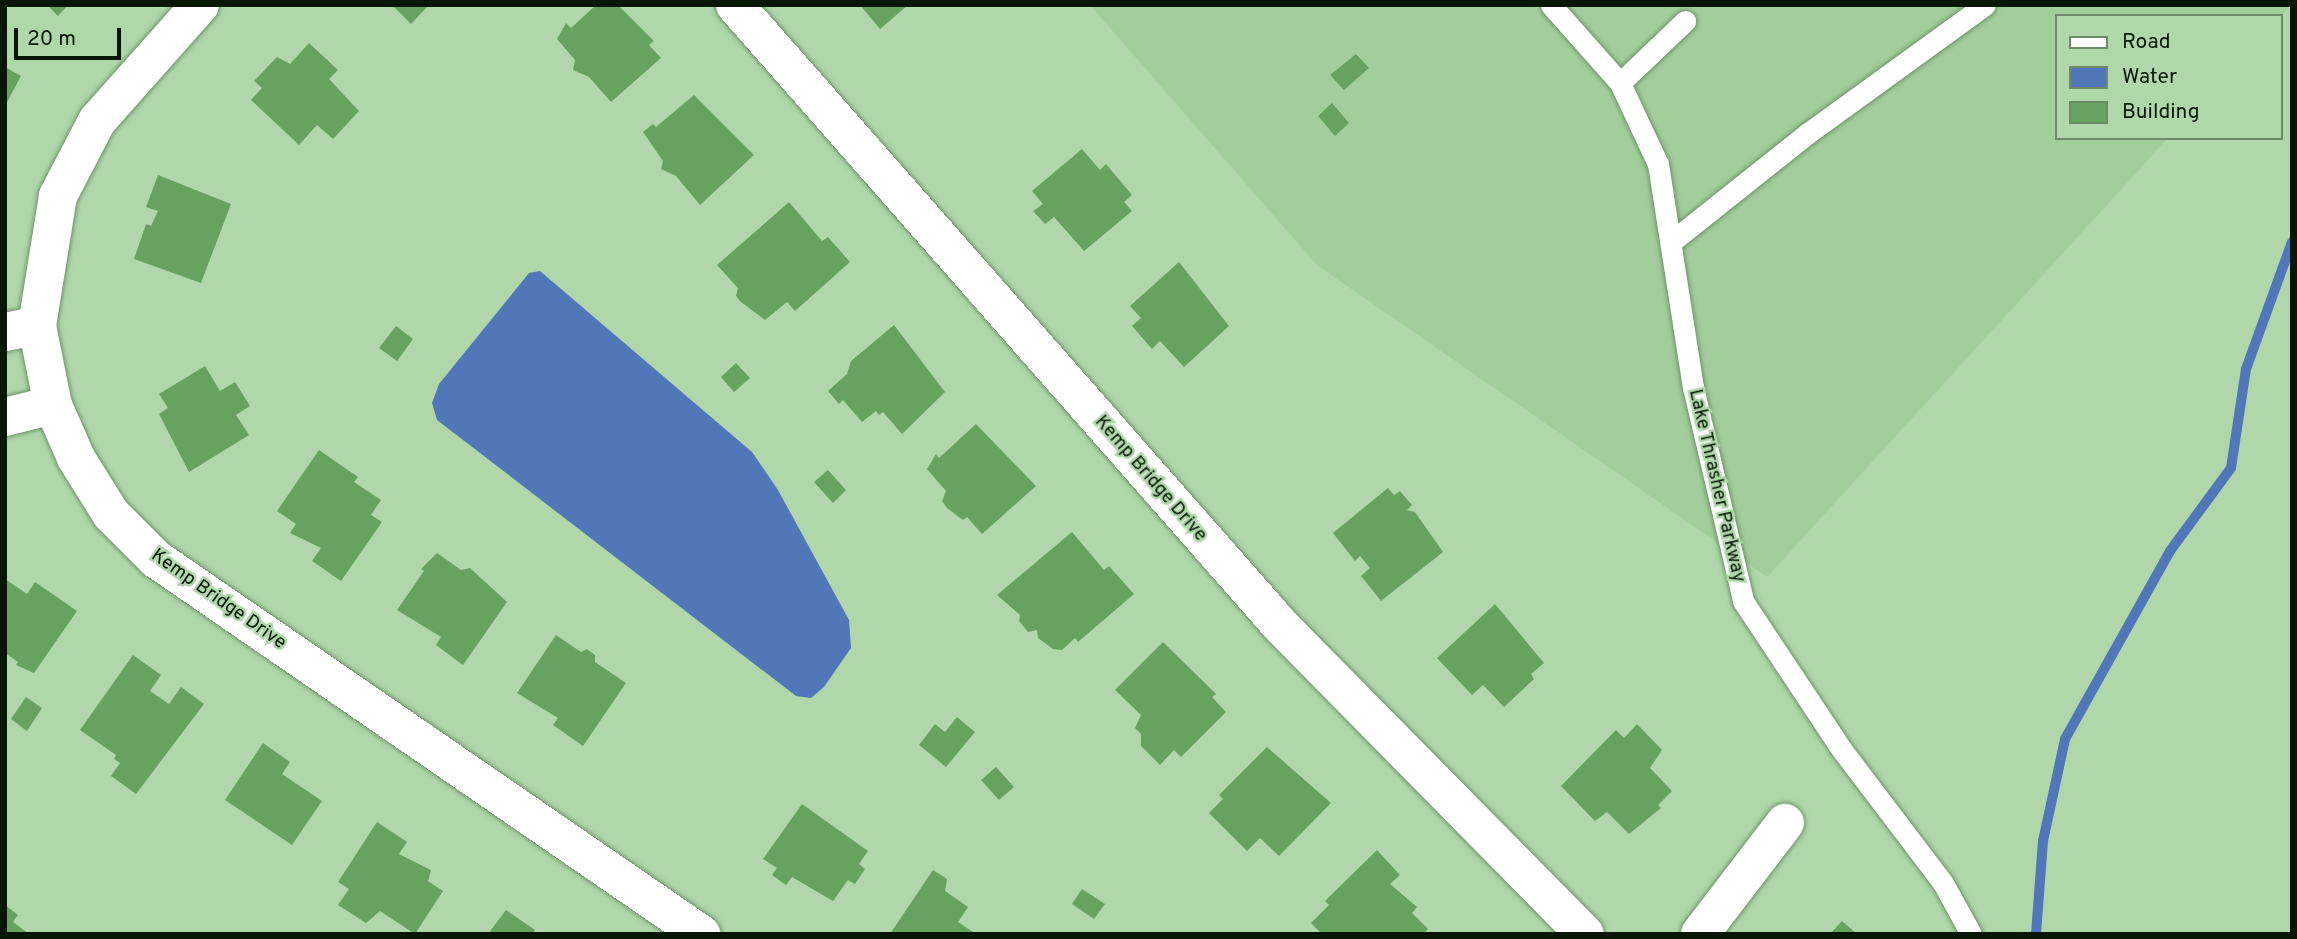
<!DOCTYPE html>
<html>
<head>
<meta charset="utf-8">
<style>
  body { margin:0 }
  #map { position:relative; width:2297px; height:939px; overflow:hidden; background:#afd7aa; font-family:Overpass,sans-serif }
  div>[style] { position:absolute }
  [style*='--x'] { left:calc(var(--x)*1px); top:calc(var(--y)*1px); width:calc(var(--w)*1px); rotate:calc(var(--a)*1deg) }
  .built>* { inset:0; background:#a2ce9b }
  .water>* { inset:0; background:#5277b9 }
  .stream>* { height:10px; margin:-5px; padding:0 5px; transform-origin:5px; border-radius:5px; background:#5277b9 }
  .building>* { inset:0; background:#68a260 }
  .roads { filter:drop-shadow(0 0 2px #6e9369) drop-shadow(0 0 2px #6e9369) }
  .service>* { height:21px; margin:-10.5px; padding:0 10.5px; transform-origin:10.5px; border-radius:10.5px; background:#fff }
  .minor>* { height:38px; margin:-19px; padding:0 19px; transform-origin:19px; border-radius:19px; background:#fff }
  span { translate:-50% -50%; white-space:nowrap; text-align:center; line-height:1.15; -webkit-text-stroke:5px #afd7aa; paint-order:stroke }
  .street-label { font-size:19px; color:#081606 }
  .frame { position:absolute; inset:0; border:7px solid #081606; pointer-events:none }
  .legend { position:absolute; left:2055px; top:14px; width:228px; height:126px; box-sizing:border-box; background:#afd7aa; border:2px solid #6c8a68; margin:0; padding:9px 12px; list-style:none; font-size:21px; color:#081606 }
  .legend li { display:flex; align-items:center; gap:14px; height:35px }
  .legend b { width:35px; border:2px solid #6c8a68 }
  .scale { position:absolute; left:14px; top:28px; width:107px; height:32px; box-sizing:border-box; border:4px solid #081606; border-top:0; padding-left:9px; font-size:21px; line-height:24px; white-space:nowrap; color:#081606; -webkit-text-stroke:5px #afd7aa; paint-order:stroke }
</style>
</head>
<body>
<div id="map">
  <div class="built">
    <i style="clip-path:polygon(1090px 5px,2291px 5px,2281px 16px,2057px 16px,2057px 138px,2168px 138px,1767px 577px,1317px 265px)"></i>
  </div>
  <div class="water">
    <i style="clip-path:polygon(540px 271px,752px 452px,778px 490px,849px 620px,851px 648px,824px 687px,811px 698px,796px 696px,437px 420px,432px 403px,439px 384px,529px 273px)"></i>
  </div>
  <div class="stream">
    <i style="--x:2036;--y:934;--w:93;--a:-85.7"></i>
    <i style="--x:2043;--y:841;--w:104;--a:-77.8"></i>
    <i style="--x:2065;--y:739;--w:215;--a:-60.8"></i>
    <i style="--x:2170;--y:551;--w:103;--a:-53.7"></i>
    <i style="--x:2231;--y:468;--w:100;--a:-81.4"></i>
    <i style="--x:2246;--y:369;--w:135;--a:-70.1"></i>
  </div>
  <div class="building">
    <i style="clip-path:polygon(47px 5px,68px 5px,58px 16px)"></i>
    <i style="clip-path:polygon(392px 5px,429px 5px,411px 24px)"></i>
    <i style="clip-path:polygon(596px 5px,618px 5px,654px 41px,649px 45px,661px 58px,611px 102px,589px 77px,573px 70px,575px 60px,557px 39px,566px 23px,571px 28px)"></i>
    <i style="clip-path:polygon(860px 5px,908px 5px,880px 29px)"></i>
    <i style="clip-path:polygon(309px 43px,338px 70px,329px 79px,359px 111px,333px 139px,317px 125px,299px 145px,251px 100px,262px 88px,254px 81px,277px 57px,290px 64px)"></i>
    <i style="clip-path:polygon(1356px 54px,1369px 68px,1344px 90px,1330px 75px)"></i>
    <i style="clip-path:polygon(5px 67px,21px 76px,5px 106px)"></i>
    <i style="clip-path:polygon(694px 95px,754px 155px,700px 205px,676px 176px,661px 169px,663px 161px,643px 132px,653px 124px,656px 127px)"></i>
    <i style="clip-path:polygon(1332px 103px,1349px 123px,1335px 136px,1318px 116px)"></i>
    <i style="clip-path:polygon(1082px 149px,1100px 170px,1106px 164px,1132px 195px,1124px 202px,1132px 211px,1084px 251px,1054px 217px,1045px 224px,1033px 211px,1043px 204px,1032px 191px)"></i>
    <i style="clip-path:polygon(158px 175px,231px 204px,201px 283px,134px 259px,146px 224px,151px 226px,158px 211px,146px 207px)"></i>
    <i style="clip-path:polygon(789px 202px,822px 241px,828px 237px,850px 262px,795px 311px,787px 302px,765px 320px,741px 302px,736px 296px,738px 288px,717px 265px)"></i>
    <i style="clip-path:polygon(1179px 262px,1229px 326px,1184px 367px,1160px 341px,1152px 349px,1132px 326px,1141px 318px,1130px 306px)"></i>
    <i style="clip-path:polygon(894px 325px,945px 392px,902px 434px,883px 412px,879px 415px,876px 411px,862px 422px,843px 400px,839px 404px,828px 391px,847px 374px,851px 361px)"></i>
    <i style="clip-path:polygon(396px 326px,413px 339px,397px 361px,379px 348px)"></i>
    <i style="clip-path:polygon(736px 363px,750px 378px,734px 392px,721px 377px)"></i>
    <i style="clip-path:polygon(205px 366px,220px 391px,235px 382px,250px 406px,236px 415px,249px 435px,189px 472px,159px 414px,168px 408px,159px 394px)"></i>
    <i style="clip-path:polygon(976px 424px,1036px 486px,982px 534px,967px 517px,963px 520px,947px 508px,942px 501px,946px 491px,927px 469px,936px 454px,939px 458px)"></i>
    <i style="clip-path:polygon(319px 450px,358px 477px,354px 482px,381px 500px,371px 515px,382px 522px,341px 581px,312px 561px,321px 548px,290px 533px,296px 524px,277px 511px)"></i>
    <i style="clip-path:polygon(828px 470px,846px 490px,833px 503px,814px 482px)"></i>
    <i style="clip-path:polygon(1388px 488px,1394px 495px,1400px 491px,1412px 505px,1407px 510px,1415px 512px,1443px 552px,1381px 601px,1361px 576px,1370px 568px,1360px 556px,1355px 561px,1333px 533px)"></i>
    <i style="clip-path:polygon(1072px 532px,1104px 570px,1109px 566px,1134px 594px,1078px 642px,1075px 638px,1062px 650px,1053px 649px,1038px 638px,1037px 630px,1028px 632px,1019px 621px,1020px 615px,997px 595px)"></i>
    <i style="clip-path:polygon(437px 553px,461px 570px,470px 568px,507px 602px,463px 665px,436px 645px,441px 637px,397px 610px,424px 571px,421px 569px)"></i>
    <i style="clip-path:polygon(5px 579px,27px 594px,35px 582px,77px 611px,34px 673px,16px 665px,18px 662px,5px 653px)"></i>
    <i style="clip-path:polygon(1495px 604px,1544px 663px,1531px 674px,1534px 679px,1504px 707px,1483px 685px,1472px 695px,1437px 658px)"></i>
    <i style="clip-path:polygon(556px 635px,581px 652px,587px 649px,595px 655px,595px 662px,626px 683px,583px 746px,553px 725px,558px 718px,517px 693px)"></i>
    <i style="clip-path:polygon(1163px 642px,1216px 694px,1212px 697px,1226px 712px,1181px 757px,1174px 750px,1160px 765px,1141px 746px,1141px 734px,1135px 728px,1141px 715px,1115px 690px)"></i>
    <i style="clip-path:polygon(133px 655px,161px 675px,150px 691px,169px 704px,181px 687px,204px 704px,136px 794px,111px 776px,120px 763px,114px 759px,116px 755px,80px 730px)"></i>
    <i style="clip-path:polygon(26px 697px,42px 708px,27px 731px,11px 719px)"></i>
    <i style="clip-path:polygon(957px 717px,975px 732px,946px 767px,919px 745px,935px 724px,945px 732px)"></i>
    <i style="clip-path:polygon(1637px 724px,1662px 750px,1650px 768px,1672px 791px,1658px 805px,1661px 808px,1629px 834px,1607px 812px,1595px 821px,1561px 786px,1616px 730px,1624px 738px)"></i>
    <i style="clip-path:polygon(263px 743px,290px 762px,282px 774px,322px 801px,292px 845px,225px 800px)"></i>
    <i style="clip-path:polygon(1267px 747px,1331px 803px,1279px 856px,1260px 838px,1247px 851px,1209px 813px,1223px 799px,1219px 795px)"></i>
    <i style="clip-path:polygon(996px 767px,1014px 787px,999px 800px,981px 780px)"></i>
    <i style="clip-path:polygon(802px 804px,868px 851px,859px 864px,865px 869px,855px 884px,848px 880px,833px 901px,792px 877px,786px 885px,772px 875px,777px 868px,763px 859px)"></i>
    <i style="clip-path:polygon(377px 822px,407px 842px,399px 854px,431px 870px,428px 881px,443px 891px,415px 934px,380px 911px,366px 923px,338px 905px,349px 889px,338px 882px)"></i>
    <i style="clip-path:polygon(1377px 850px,1400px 875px,1390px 884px,1417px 907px,1412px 913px,1428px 929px,1423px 934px,1322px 934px,1311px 923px,1329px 905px,1325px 901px)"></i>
    <i style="clip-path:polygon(933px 870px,947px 879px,945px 891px,968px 907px,958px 922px,976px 934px,890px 934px)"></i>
    <i style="clip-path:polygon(1082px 889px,1105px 904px,1094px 919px,1072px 904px)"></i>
    <i style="clip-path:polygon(5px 905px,18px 915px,13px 922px,29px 934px,5px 934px)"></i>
    <i style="clip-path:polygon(506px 910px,535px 930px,532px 934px,488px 934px)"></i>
    <i style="clip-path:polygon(1842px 921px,1857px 934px,1830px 934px)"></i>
  </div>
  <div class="roads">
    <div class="service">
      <i style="--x:1551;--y:5;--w:104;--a:48.5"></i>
      <i style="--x:1620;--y:83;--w:89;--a:64.9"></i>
      <i style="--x:1658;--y:164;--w:226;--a:81.1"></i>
      <i style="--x:1693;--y:387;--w:220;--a:76.8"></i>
      <i style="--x:1743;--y:601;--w:179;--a:56.4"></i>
      <i style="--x:1842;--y:750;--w:167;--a:52.8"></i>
      <i style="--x:1943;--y:883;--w:58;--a:61.2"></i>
      <i style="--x:1620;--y:83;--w:90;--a:-43.6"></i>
      <i style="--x:1671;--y:242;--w:175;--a:-38.5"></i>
      <i style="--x:1808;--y:133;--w:218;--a:-35.9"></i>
    </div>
    <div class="minor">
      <i style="--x:200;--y:5;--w:155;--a:131.6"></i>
      <i style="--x:97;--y:121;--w:85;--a:117.5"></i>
      <i style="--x:58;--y:196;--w:132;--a:99.2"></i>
      <i style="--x:37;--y:326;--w:81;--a:78.6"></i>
      <i style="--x:53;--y:405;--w:58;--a:66.5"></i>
      <i style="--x:76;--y:458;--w:66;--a:58"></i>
      <i style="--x:111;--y:514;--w:64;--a:45"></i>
      <i style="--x:156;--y:559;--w:662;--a:34.53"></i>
      <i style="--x:735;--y:5;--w:825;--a:48.68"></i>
      <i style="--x:1280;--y:625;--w:434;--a:45.4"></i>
      <i style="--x:5;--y:332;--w:33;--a:-11"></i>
      <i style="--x:5;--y:417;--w:49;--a:-14"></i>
      <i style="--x:1700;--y:934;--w:140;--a:-52.6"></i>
    </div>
  </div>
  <div class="street-label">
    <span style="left:1150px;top:479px;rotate:49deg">Kemp Bridge Drive</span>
    <span style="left:1716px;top:486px;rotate:77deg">Lake Thrasher Parkway</span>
    <span style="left:218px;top:600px;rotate:35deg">Kemp Bridge Drive</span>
  </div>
  <div class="frame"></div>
  <ul class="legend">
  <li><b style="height:9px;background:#fff"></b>Road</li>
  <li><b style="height:19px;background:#5277b9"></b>Water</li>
  <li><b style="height:19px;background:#68a260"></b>Building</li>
  </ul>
  <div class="scale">20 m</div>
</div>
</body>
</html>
